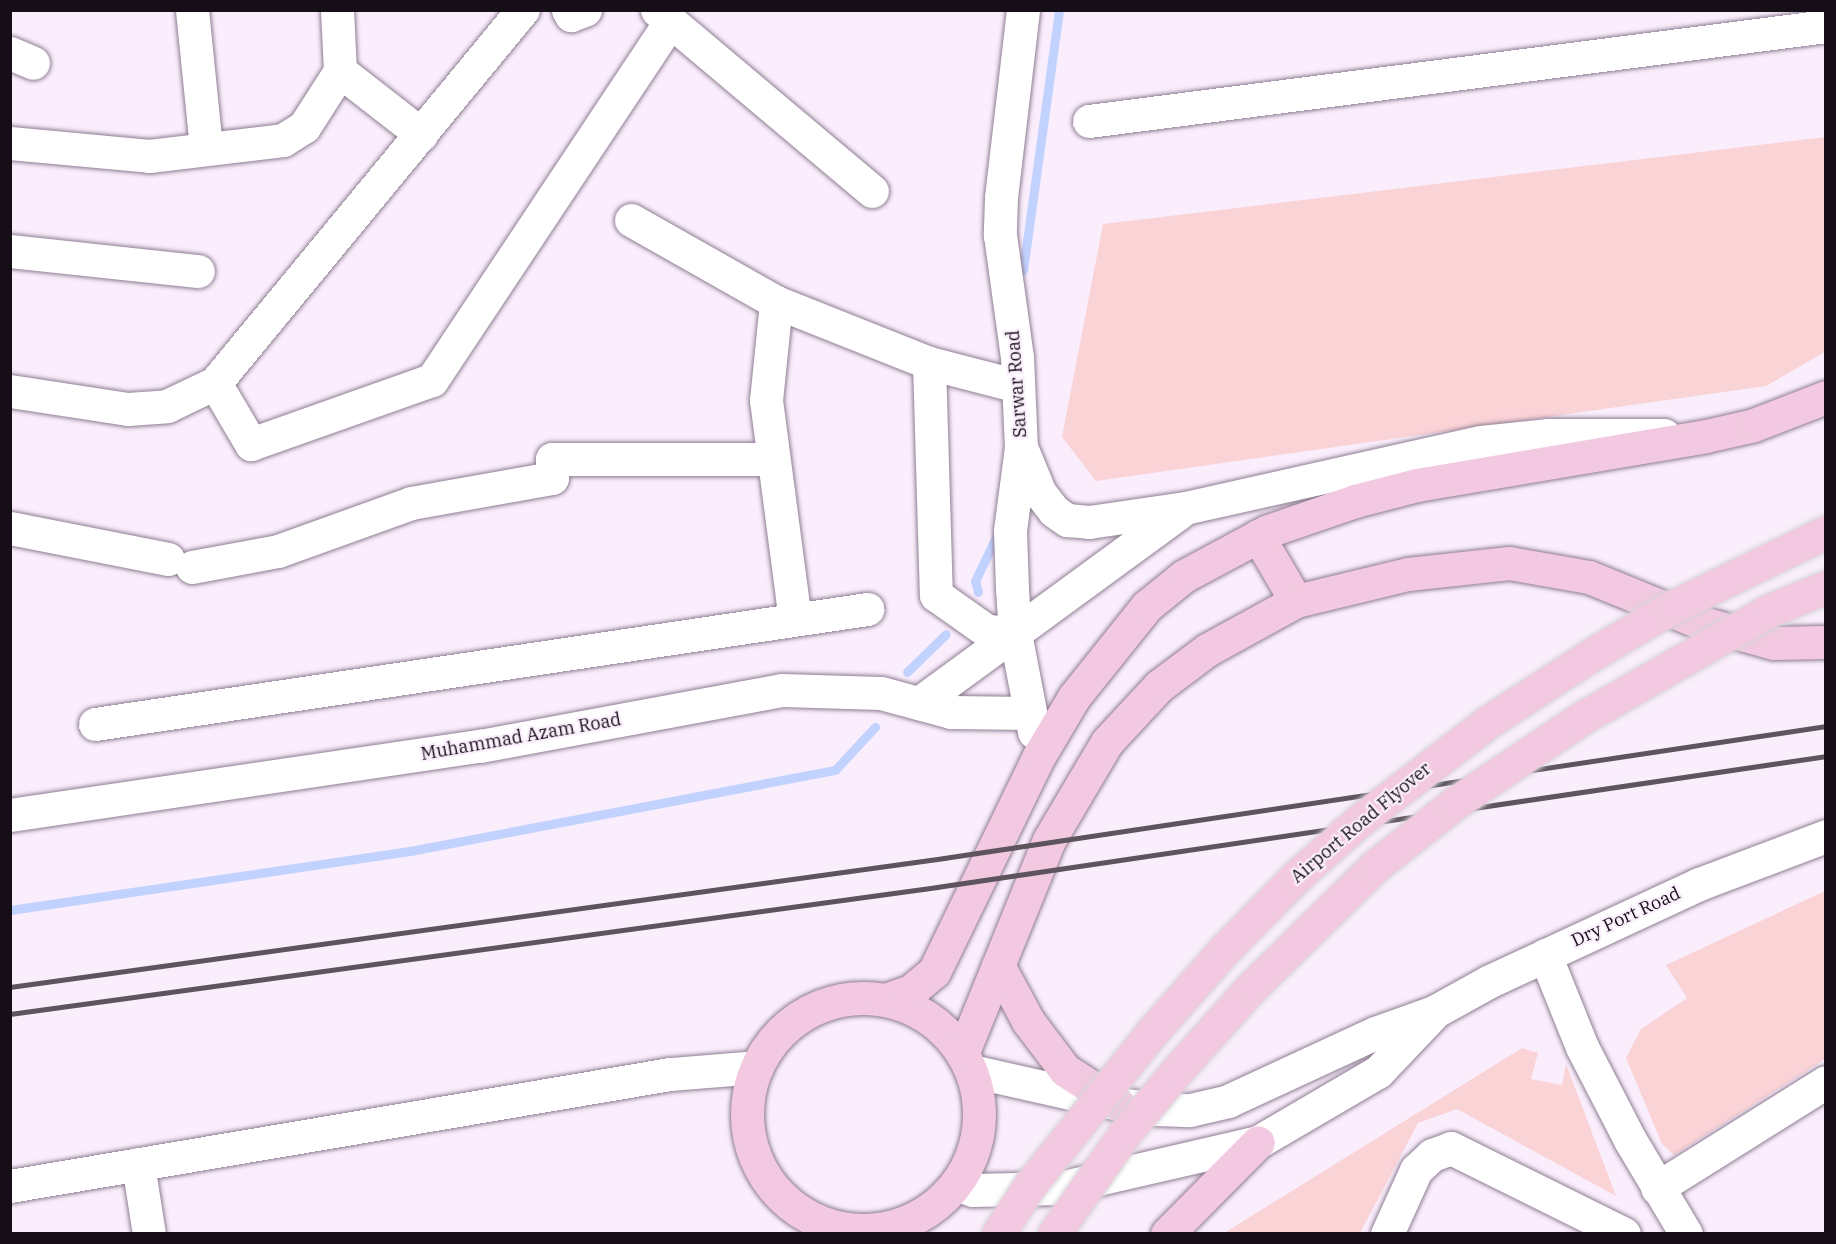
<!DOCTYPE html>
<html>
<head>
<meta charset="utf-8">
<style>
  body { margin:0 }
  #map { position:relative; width:1836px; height:1244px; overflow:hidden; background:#faeefc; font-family:"IBM Plex Serif",serif }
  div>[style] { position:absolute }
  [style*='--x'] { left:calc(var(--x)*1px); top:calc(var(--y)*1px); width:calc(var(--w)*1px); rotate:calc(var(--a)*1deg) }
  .green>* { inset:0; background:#fad3d7 }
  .stream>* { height:9px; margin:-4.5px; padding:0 4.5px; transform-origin:4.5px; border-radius:4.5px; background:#c2d2ff }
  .roads { filter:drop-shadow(0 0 2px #8f7d93) drop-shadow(0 0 2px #8f7d93) }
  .minor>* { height:33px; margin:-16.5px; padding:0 16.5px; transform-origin:16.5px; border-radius:16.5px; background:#fff }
  .major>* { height:33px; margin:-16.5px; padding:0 16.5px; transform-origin:16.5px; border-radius:16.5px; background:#f2c9e0 }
  .major>.ring { margin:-16.5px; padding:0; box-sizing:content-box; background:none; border:33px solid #f2c9e0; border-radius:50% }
  .rail>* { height:4.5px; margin:-2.25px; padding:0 2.25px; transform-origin:2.25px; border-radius:2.25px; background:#5d545e }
  .bridges { filter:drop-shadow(0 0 2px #d5d4d5) drop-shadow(0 0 2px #d5d4d5) }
  .major-bridge>* { height:33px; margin:-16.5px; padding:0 16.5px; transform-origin:16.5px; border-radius:16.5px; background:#f2c9e0 }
  span { translate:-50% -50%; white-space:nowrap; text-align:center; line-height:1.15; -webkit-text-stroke:4.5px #faeefc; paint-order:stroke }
  .street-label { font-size:18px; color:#150e16 }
  .frame { position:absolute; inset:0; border:12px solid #150e16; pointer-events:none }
</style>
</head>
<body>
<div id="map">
  <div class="green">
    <i style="clip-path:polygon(1825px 137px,1825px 352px,1766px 386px,1096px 481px,1062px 437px,1103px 224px)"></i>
    <i style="clip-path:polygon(1825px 891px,1825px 1059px,1674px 1155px,1662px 1144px,1626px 1058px,1641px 1029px,1687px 998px,1666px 965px)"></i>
    <i style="clip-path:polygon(1522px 1048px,1538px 1053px,1531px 1079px,1562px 1085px,1566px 1064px,1616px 1196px,1457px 1109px,1418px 1123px,1360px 1233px,1224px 1233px)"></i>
  </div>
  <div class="stream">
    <i style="--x:1023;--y:270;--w:262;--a:-82.1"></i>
    <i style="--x:978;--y:592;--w:11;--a:-105"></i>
    <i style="--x:975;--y:581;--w:55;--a:-64.4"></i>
    <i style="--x:907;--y:672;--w:54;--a:-44.3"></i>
    <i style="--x:10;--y:910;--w:404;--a:-8.4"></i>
    <i style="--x:410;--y:851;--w:433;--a:-10.8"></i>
    <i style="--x:835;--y:770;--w:59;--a:-47.1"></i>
  </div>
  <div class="roads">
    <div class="minor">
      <i style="--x:192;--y:10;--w:139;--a:84.2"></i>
      <i style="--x:568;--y:10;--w:6;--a:59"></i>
      <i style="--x:571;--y:15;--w:15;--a:-20"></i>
      <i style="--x:657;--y:10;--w:281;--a:40.1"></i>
      <i style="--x:1023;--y:10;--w:189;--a:96.7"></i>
      <i style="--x:1001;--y:198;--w:37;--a:92"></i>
      <i style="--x:1000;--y:235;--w:123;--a:82.1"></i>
      <i style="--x:1017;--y:357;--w:90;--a:87.5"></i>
      <i style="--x:1021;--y:447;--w:85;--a:97.5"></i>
      <i style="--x:1010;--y:531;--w:58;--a:88"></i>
      <i style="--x:1012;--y:589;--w:44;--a:86.1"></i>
      <i style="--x:1015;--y:633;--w:101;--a:79.1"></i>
      <i style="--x:10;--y:53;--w:25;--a:23"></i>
      <i style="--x:340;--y:71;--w:103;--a:37.9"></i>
      <i style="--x:1089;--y:121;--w:743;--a:-7.34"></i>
      <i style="--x:10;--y:143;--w:140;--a:5.3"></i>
      <i style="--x:149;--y:156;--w:135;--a:-6.8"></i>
      <i style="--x:283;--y:140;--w:25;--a:-32"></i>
      <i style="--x:304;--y:127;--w:67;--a:-57.3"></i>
      <i style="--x:340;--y:71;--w:61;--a:-92.8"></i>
      <i style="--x:631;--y:220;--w:167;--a:29.5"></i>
      <i style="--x:776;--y:302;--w:165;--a:21.7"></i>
      <i style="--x:929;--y:363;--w:92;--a:14.5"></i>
      <i style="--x:10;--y:251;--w:189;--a:6.1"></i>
      <i style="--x:776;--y:302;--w:99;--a:95.8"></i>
      <i style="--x:766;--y:400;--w:221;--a:82.5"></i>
      <i style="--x:929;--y:363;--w:232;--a:88.3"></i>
      <i style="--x:936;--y:595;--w:62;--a:35.2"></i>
      <i style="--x:987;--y:631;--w:28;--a:4"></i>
      <i style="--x:215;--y:383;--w:71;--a:59.5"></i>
      <i style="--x:251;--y:444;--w:192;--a:-19.5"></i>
      <i style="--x:432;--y:380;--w:430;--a:-56.4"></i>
      <i style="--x:10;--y:391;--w:119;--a:8.7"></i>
      <i style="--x:128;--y:409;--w:39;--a:-4"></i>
      <i style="--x:167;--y:406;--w:53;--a:-25.6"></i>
      <i style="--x:215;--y:383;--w:484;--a:-50.5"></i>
      <i style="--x:1021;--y:447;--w:50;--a:67.6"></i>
      <i style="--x:1040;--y:493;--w:23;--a:52"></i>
      <i style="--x:1054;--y:511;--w:16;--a:35"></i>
      <i style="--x:1067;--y:520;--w:22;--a:5"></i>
      <i style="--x:1089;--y:522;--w:97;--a:-8.3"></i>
      <i style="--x:1185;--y:508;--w:303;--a:-12.6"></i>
      <i style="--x:1481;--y:442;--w:68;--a:-5.9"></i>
      <i style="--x:1549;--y:435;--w:115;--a:0"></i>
      <i style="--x:10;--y:528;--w:161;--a:11.1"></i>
      <i style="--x:192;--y:567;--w:87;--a:-10.5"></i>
      <i style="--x:278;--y:551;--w:141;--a:-19.8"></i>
      <i style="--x:411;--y:503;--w:143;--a:-10.1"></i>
      <i style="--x:552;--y:478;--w:19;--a:-90"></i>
      <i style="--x:552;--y:459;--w:221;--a:0"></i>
      <i style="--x:919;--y:703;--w:322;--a:-36.2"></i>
      <i style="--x:95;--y:724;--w:781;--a:-8.47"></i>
      <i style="--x:10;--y:815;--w:475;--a:-8.4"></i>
      <i style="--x:480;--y:746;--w:307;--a:-10.5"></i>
      <i style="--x:782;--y:690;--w:99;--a:1.7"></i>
      <i style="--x:881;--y:693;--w:73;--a:15.2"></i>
      <i style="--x:951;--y:712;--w:79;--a:0.7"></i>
      <i style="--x:1545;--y:955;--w:99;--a:68.1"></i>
      <i style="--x:1582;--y:1047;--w:105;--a:62.7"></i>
      <i style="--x:1630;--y:1140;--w:109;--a:59.2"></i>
      <i style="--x:972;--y:1071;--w:150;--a:12.7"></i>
      <i style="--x:1118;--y:1104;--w:39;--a:7"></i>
      <i style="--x:1157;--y:1109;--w:33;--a:2"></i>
      <i style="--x:1190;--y:1110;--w:39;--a:-13"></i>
      <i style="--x:1228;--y:1101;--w:162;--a:-24.8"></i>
      <i style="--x:1375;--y:1033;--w:63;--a:-19.6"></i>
      <i style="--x:1434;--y:1012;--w:64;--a:-29"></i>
      <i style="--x:1490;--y:981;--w:230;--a:-24.9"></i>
      <i style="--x:1699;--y:884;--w:136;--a:-20.7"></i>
      <i style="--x:138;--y:1164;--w:71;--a:81.1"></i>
      <i style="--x:957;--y:1184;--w:17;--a:21"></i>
      <i style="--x:973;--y:1190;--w:86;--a:-1.3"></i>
      <i style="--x:1059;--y:1188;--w:204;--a:-13"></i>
      <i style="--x:1258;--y:1142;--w:139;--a:-30.3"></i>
      <i style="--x:1378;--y:1072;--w:80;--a:-46.5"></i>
      <i style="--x:10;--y:1186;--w:669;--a:-9.63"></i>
      <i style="--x:670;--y:1074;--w:87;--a:-4.6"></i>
      <i style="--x:1657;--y:1188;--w:199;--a:-32.1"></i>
      <i style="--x:1387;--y:1234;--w:70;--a:-65.6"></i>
      <i style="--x:1416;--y:1170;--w:22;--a:-43"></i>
      <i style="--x:1432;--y:1155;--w:20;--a:-20"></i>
      <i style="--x:1451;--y:1148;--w:193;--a:26.4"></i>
    </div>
    <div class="major">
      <i style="--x:1258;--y:536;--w:75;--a:59.7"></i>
      <i style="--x:998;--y:965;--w:64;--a:61.8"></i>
      <i style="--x:1028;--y:1021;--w:61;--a:52.9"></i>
      <i style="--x:1065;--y:1070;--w:63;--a:32.7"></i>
      <i class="ring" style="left:747px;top:998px;width:199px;height:199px"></i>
      <i style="--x:885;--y:1000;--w:28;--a:-19"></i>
      <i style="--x:911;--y:991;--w:30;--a:-40"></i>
      <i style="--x:934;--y:972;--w:240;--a:-64.1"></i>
      <i style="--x:1039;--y:756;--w:69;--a:-59.3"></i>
      <i style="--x:1074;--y:697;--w:117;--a:-51.3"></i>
      <i style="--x:1147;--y:606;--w:48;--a:-39"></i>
      <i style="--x:1184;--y:576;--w:95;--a:-28.2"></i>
      <i style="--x:1268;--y:531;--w:92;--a:-19"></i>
      <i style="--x:1355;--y:501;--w:64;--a:-14.5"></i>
      <i style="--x:1417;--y:485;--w:293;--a:-9.6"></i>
      <i style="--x:1706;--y:436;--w:49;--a:-12.9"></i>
      <i style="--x:1754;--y:425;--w:77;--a:-21.3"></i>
      <i style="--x:963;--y:1052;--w:229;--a:-67.9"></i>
      <i style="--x:1049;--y:840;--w:114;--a:-59.4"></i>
      <i style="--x:1107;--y:742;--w:76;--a:-47.1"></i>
      <i style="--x:1159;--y:686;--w:60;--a:-36.9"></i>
      <i style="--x:1207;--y:650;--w:102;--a:-28.8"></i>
      <i style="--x:1296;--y:601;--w:115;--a:-13.6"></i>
      <i style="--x:1408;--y:574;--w:102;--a:-6.2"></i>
      <i style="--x:1509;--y:563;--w:81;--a:9.9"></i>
      <i style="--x:1589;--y:577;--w:119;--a:22.2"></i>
      <i style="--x:1699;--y:622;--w:77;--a:15.8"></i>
      <i style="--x:1773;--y:643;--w:53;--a:-1.1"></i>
      <i style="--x:1167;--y:1234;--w:129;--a:-45.3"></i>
    </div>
  </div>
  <div class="rail">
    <i style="--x:10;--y:987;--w:943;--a:-7.86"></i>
    <i style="--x:944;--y:858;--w:892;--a:-8.51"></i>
    <i style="--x:10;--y:1014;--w:936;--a:-7.8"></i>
    <i style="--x:937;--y:887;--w:899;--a:-8.38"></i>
  </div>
  <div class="bridges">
    <div class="major-bridge">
      <i style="--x:998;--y:1234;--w:59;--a:-56.9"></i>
      <i style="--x:1030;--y:1185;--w:197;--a:-51.4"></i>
      <i style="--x:1153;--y:1031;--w:109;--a:-48.7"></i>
      <i style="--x:1225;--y:949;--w:103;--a:-45.4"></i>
      <i style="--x:1297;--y:876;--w:84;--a:-41.6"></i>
      <i style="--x:1360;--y:820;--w:161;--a:-37.4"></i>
      <i style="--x:1488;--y:722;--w:123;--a:-33"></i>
      <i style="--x:1591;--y:655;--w:94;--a:-30.7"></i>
      <i style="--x:1672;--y:607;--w:171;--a:-26"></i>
      <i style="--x:1054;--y:1234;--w:123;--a:-54.9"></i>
      <i style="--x:1125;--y:1133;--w:87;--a:-50.1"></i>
      <i style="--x:1181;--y:1066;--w:106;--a:-48.1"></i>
      <i style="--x:1252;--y:987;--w:173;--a:-44.5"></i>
      <i style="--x:1375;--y:866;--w:102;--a:-38.2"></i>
      <i style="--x:1455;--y:803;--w:153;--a:-33.8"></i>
      <i style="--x:1582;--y:718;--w:215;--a:-29.9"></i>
      <i style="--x:1768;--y:611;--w:63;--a:-22.5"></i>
    </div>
  </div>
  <div class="street-label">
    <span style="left:1017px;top:384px;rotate:-94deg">Sarwar Road</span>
    <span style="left:521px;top:737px;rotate:-10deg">Muhammad Azam Road</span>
    <span style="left:1361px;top:823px;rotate:-40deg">Airport Road Flyover</span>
    <span style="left:1626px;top:917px;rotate:-25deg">Dry Port Road</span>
  </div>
  <div class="frame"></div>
</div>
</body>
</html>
